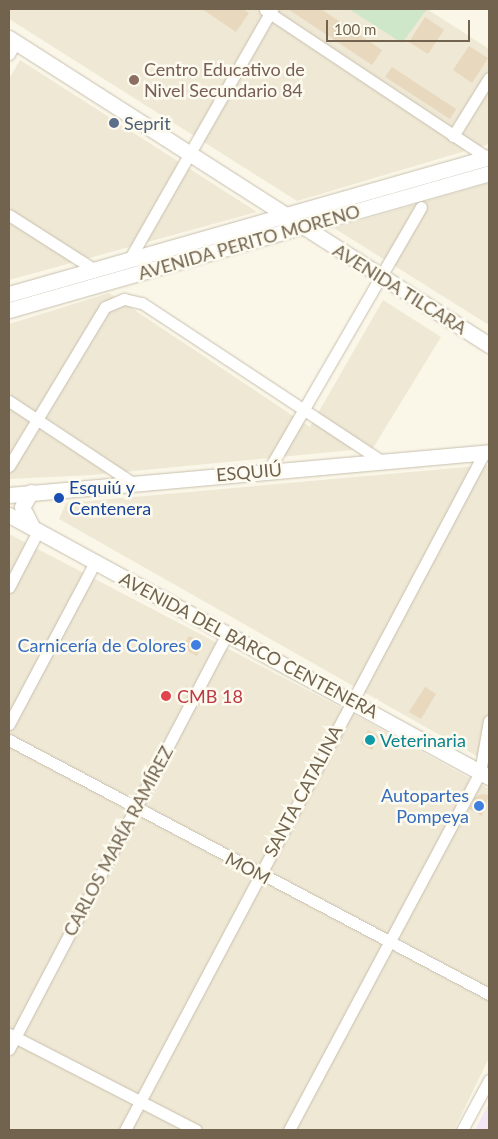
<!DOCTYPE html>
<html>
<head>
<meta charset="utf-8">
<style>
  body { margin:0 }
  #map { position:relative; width:498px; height:1139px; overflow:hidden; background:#faf7e9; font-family:Lato,sans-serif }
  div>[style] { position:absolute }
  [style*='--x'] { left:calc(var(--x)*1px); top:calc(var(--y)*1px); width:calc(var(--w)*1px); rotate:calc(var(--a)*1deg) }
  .residential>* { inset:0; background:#eee8d5 }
  .education>* { inset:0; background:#f4e5f7 }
  .green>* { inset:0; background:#cee7c8 }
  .building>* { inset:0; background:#e8d8be }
  .roads { filter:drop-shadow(0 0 1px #c8bfad) drop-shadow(0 0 1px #c8bfad) }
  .street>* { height:11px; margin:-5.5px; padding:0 5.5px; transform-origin:5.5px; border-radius:5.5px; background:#fff }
  .secondary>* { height:15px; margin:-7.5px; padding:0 7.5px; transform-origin:7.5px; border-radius:7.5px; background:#fff }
  .dots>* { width:14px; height:14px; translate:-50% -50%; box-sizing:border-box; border:2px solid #fdfbef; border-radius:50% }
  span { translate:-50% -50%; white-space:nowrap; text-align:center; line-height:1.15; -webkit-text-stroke:5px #fdfbef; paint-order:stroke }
  .education-label { font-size:18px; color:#785e54 }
  .left { translate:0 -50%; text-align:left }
  .service-label { font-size:18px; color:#4e5e75 }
  .street-label { font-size:18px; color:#72634f }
  .transit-label { font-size:18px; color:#164399 }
  .shop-label { font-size:18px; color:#366cbe }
  .right { translate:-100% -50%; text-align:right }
  .health-label { font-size:18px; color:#be3a42 }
  .culture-label { font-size:18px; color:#0d838f }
  .frame { position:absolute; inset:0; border:10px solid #72634f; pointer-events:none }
  .scale { position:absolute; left:326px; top:20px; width:144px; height:22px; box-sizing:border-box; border:2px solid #72634f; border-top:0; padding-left:6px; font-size:15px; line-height:18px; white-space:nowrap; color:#72634f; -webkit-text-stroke:4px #fdfbef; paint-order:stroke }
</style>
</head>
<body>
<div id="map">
  <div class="residential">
    <i style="clip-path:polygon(9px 9px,427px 9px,489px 49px,489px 144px,297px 201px,9px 19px)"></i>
    <i style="clip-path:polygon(20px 60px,257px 212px,9px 280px,9px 79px)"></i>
    <i style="clip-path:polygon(489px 183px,489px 325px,334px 228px)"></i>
    <i style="clip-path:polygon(109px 293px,310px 427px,383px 300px,441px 337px,373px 448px,92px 475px,9px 479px,9px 324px)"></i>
    <i style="clip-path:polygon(489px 465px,489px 763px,59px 519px,66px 503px)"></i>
    <i style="clip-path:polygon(9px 534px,355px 715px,489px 789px,489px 1058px,454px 1130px,9px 1130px)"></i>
  </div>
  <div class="education">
    <i style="clip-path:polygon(489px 1103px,489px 1130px,475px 1130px)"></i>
  </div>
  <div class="green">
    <i style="clip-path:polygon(349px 9px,427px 9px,402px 43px)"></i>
  </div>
  <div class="building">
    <i style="clip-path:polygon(202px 9px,243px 9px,249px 13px,236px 32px)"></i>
    <i style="clip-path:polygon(288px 9px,321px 9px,382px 50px,372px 65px)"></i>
    <i style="clip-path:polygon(425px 17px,444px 30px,428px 54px,409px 42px)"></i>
    <i style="clip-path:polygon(469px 46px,488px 58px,472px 83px,453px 70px)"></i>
    <i style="clip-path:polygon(392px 67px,456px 109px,450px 119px,385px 77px)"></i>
    <i style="clip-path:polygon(189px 636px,204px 643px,197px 656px,182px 648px)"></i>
    <i style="clip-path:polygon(425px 687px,436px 694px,421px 719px,409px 712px)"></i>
    <i style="clip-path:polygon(368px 730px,379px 736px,372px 750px,361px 744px)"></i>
    <i style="clip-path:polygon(482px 794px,489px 795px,482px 816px,469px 809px,475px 797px)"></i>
  </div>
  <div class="roads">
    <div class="street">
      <i style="--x:265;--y:10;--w:269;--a:33.6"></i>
      <i style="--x:9;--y:54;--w:14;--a:-60"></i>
      <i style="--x:453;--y:136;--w:68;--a:-58.2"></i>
      <i style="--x:9;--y:215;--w:102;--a:32.6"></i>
      <i style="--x:129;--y:260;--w:289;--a:-60.3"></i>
      <i style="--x:9;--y:401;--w:149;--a:33.5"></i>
      <i style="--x:9;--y:466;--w:186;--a:-58.9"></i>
      <i style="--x:105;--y:307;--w:21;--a:-23"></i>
      <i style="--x:124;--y:299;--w:18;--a:13"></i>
      <i style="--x:142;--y:303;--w:287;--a:33.4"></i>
      <i style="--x:268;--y:471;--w:305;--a:-59.9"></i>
      <i style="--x:9;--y:587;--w:63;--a:-62.6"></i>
      <i style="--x:9;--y:724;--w:183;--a:-62"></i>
      <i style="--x:9;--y:740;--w:543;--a:27.89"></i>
      <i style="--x:9;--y:1034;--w:210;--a:27.2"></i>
      <i style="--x:9;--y:1049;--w:470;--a:-62.3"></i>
      <i style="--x:125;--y:1130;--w:766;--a:-62.06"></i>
      <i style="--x:289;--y:1130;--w:406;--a:-61.9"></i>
      <i style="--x:480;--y:772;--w:52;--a:-80"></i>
      <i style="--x:462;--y:1130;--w:57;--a:-61.6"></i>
    </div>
    <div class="secondary">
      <i style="--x:9;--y:38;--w:570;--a:32.6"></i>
      <i style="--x:9;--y:294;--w:499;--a:-15.9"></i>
      <i style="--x:9;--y:310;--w:499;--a:-15.9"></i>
      <i style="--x:31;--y:492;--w:17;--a:121"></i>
      <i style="--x:22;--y:507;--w:22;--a:63"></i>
      <i style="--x:9;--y:495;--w:482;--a:-5.1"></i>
      <i style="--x:9;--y:515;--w:547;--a:28.63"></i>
    </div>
  </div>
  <div class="dots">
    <i style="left:134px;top:80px;background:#8d6e63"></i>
    <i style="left:114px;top:123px;background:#5c6f8a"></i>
    <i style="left:59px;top:498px;background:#1a4fb4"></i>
    <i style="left:196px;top:645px;background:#3f7fe0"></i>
    <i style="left:166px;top:696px;background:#e0444e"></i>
    <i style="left:370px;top:740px;background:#0f9aa8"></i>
    <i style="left:479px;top:806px;background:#3f7fe0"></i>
  </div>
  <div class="education-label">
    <span class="left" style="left:144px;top:80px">Centro Educativo de<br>Nivel Secundario 84</span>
  </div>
  <div class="service-label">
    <span class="left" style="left:124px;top:123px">Seprit</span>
  </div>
  <div class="street-label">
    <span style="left:249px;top:242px;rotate:-16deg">AVENIDA PERITO MORENO</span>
    <span style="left:400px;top:289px;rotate:32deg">AVENIDA TILCARA</span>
    <span style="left:249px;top:472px;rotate:-5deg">ESQUIÚ</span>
    <span style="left:249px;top:645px;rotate:28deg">AVENIDA DEL BARCO CENTENERA</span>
    <span style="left:303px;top:791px;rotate:-62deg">SANTA CATALINA</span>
    <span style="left:118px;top:841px;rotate:-62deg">CARLOS MARÍA RAMÍREZ</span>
    <span style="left:248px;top:868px;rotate:28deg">MOM</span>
  </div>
  <div class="transit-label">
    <span class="left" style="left:69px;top:498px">Esquiú y<br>Centenera</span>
  </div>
  <div class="shop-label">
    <span class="right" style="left:186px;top:645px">Carnicería de Colores</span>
    <span class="right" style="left:469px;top:806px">Autopartes<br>Pompeya</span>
  </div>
  <div class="health-label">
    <span class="left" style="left:177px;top:696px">CMB 18</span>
  </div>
  <div class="culture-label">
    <span class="left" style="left:380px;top:740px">Veterinaria</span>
  </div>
  <div class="frame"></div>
  <div class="scale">100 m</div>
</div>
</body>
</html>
